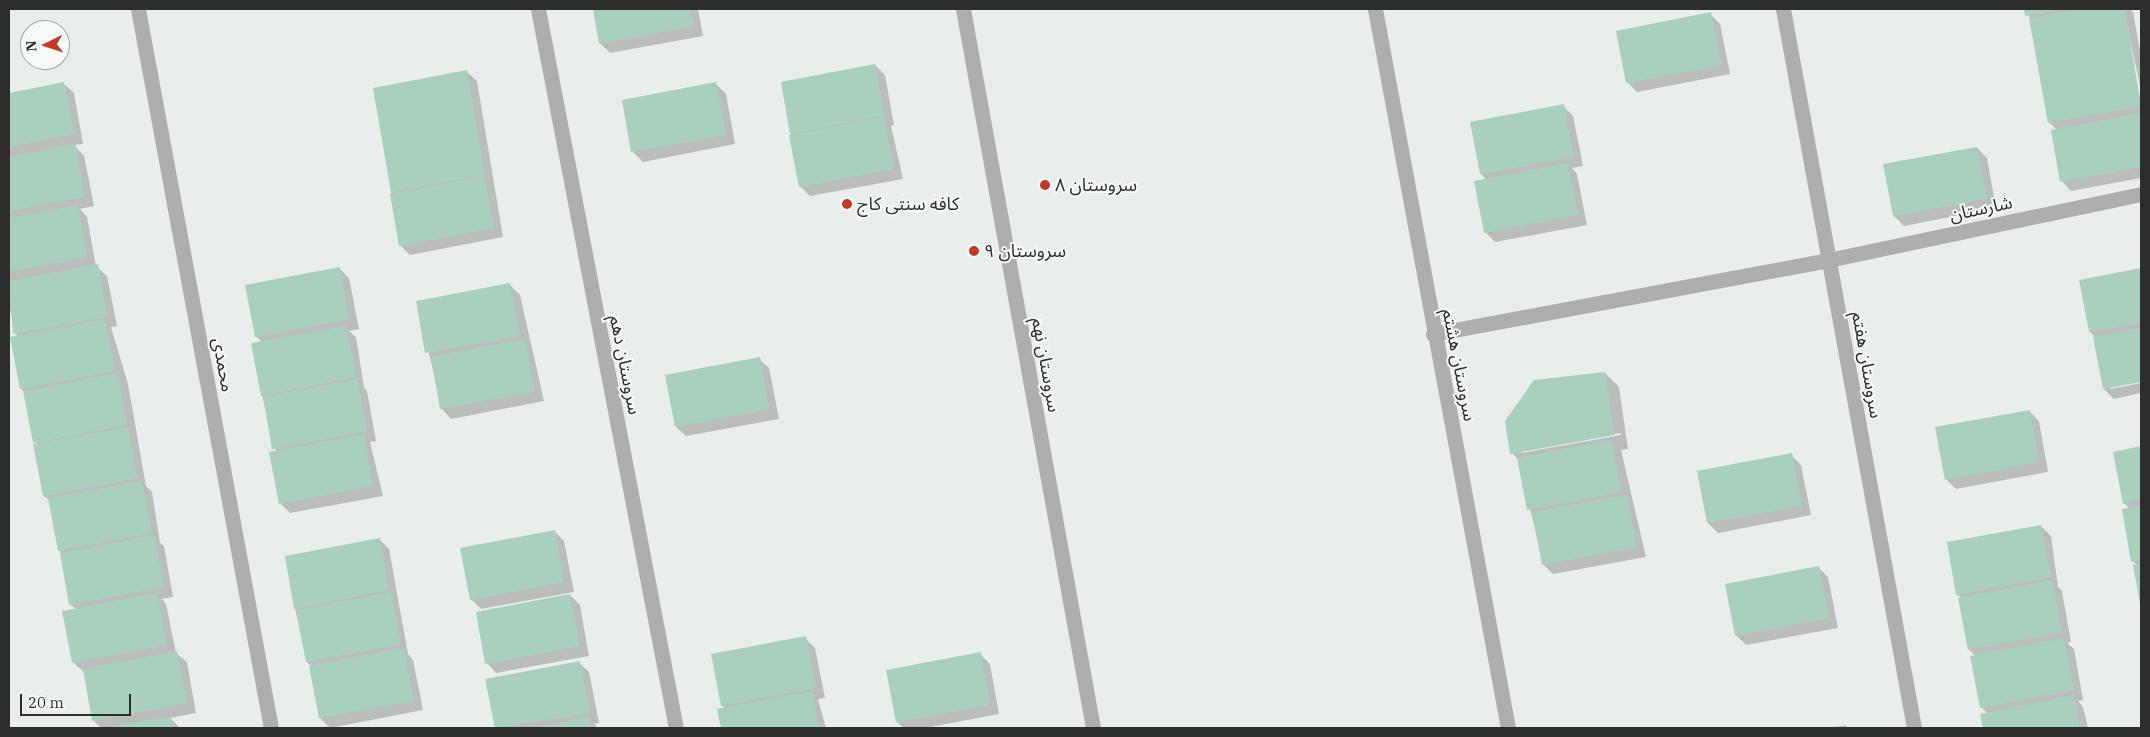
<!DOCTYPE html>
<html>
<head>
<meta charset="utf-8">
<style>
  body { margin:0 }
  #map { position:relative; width:2150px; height:737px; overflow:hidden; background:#e9edeb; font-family:"IBM Plex Serif","Noto Sans Arabic",serif }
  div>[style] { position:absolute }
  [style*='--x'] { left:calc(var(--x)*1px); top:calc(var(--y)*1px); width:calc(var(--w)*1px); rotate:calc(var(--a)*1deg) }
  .shadow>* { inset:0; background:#0003 }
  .building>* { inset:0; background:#a8d0bd }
  .minor>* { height:15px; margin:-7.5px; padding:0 7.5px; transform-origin:7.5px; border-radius:7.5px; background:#adaeae }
  .tertiary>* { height:15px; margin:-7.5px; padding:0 7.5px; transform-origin:7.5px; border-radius:7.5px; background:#adaeae }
  .dots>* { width:14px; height:14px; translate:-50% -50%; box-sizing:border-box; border:2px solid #f6faf8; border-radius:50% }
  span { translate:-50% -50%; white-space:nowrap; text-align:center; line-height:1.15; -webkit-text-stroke:4px #f6faf8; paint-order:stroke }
  .poi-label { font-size:18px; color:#2c2d2c }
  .left { translate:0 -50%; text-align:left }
  .street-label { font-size:18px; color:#2c2d2c }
  .frame { position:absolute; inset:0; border:10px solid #2c2d2c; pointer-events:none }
  .north { position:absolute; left:20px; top:20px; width:50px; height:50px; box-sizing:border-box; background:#f6faf8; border:1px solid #a5a8a6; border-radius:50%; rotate:266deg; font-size:14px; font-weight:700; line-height:20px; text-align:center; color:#2c2d2c }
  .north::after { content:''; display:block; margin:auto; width:18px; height:22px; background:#c43825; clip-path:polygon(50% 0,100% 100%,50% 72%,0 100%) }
  .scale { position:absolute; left:20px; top:694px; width:111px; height:22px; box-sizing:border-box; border:2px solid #2c2d2c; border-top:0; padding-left:6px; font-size:15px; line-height:18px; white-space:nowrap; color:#2c2d2c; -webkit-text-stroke:4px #f6faf8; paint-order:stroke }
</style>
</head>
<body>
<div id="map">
  <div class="shadow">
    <i style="clip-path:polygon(594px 9px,698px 9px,703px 36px,610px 53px,600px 43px)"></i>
    <i style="clip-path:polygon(2025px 9px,2130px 9px,2133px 12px,2141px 56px,2141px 90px,2124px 12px,2141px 104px,2141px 178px,2071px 191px,2062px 181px,2057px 130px,2049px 122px,2031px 20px)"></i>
    <i style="clip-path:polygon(1710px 14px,1720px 24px,1730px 74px,1637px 92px,1627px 82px)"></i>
    <i style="clip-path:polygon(875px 65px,885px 75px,894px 125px,891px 126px,903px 179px,810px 196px,800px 186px,782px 83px)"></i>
    <i style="clip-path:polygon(467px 72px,477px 81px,503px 237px,410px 255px,400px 245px,374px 89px)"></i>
    <i style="clip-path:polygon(64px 84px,74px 93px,83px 144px,74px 145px,84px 156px,94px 206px,80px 209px,87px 217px,96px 266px,107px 276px,117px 326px,111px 327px,128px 384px,146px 486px,152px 492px,160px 543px,164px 546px,173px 597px,162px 599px,166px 604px,176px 653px,187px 662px,196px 713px,170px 718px,180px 728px,101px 728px,94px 721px,84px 672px,73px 662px,76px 609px,71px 605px,50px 501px,44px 496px,37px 445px,25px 392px,21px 389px,17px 337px,9px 306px,9px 94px)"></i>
    <i style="clip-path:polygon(716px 84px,726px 94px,735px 144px,643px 162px,633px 152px,623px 101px)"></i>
    <i style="clip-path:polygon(1563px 106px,1573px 116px,1583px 166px,1572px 168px,1577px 174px,1587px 225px,1495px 242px,1485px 232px,1487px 180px,1481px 174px)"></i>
    <i style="clip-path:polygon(1977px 148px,1987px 158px,1996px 208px,1904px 226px,1894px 216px,1884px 165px)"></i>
    <i style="clip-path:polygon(339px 268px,349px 278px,359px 329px,349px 331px,356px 337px,364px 387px,367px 391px,376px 441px,370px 442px,383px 496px,290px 513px,280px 503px,276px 451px,262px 395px,262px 343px,256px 336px)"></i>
    <i style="clip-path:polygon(2141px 270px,2141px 381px,2110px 387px,2110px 389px,2141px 383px,2141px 393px,2114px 399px,2104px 389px,2096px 338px,2090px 332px,2080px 281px)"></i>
    <i style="clip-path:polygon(510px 285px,520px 295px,544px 401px,451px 419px,442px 409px,417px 302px)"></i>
    <i style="clip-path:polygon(759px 359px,769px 368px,779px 419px,686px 436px,676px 427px)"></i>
    <i style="clip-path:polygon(evenodd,1605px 373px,1619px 387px,1628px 449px,1621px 450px,1646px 557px,1553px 574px,1543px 564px,1519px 460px,1512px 453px,1605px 373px,1620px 433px,1621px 435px,1521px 453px,1521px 451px,1620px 433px)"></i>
    <i style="clip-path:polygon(2029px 411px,2039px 421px,2048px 472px,1956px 489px,1946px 479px)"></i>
    <i style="clip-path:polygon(2141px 448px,2141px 602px,2137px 565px,2133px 561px,2130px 509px,2124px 503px,2115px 453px)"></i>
    <i style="clip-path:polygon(1791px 455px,1801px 465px,1811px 515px,1718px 533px,1708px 523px)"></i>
    <i style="clip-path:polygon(2041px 526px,2051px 536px,2058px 587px,2062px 591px,2071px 642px,2067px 643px,2074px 649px,2083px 700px,2078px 701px,2083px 707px,2088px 728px,1984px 728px,1981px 715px,1987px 713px,1981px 707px,1975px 656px,1969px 649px,1961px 598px,1957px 594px)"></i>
    <i style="clip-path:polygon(554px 531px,564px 541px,574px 592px,481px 609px,471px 599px)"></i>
    <i style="clip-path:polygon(379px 539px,389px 549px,408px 654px,413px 660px,423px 710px,330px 728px,320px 718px,312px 667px,307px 662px,295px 608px)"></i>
    <i style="clip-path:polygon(1818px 567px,1828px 577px,1838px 628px,1746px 645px,1736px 635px)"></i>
    <i style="clip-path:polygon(570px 595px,580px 605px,589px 656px,496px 673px,487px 663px)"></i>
    <i style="clip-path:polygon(805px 638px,815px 648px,825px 698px,818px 699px,826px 728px,722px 728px,719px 710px,726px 709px,722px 705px)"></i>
    <i style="clip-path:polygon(980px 654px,990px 664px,999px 714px,925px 728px,904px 728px,897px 722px)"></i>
    <i style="clip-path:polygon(579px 663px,589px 672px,599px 723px,594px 724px,598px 728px,496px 728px,487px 680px)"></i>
  </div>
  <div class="building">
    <i style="clip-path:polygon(593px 9px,690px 9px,694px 26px,599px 44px)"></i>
    <i style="clip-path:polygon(2024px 9px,2060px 9px,2060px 10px,2025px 16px)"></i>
    <i style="clip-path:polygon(2081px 9px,2125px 9px,2141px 106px,2048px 123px,2029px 18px)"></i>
    <i style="clip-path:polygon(1711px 12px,1721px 65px,1626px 83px,1616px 31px)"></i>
    <i style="clip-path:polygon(875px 64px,884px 116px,790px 134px,781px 82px)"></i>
    <i style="clip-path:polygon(467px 70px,485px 175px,391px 192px,373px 88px)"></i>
    <i style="clip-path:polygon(64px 82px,74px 134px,9px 147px,9px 93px)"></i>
    <i style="clip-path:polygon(716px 82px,726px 135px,631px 152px,622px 100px)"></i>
    <i style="clip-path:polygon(1564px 104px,1574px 157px,1480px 174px,1470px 122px)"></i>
    <i style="clip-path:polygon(2141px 113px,2141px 167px,2060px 182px,2051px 130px)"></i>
    <i style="clip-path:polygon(884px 117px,894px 169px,799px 187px,789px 135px)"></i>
    <i style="clip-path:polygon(75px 144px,85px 197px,9px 211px,9px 157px)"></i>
    <i style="clip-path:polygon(1977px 147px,1987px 199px,1893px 216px,1883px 164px)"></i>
    <i style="clip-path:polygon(1568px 163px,1578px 215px,1484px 233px,1474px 181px)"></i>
    <i style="clip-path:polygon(484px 176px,494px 228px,399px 246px,390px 194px)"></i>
    <i style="clip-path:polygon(78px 205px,87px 257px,9px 272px,9px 218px)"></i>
    <i style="clip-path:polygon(98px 264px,107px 317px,13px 334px,9px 281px)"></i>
    <i style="clip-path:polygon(340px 267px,349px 319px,255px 337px,245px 285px)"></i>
    <i style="clip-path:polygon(2141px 268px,2141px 323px,2089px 332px,2079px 280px)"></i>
    <i style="clip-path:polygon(510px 283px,520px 336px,425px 353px,416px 301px)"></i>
    <i style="clip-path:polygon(105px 319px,115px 371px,20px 389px,10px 337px)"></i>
    <i style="clip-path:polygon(346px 326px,356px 377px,261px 396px,251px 343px)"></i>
    <i style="clip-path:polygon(2141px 328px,2141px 382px,2103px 389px,2093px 337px)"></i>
    <i style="clip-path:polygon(525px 339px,535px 392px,440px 409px,431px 357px)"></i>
    <i style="clip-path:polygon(760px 357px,769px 409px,675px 427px,665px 375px)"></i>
    <i style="clip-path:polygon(1605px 372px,1614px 435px,1510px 454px,1505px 421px,1534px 380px)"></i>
    <i style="clip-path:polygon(118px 373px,127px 425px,33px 443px,23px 391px)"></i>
    <i style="clip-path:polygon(357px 379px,367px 431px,272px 449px,263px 397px)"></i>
    <i style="clip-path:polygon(2030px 410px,2039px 462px,1945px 480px,1935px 427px)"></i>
    <i style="clip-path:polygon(128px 427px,137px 478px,43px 496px,33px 444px)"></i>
    <i style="clip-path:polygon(364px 434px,373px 486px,279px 504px,269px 452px)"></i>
    <i style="clip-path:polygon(1611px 440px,1621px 492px,1527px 510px,1517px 458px)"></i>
    <i style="clip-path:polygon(2141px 446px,2141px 500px,2123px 504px,2113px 452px)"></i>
    <i style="clip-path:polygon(1792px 453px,1802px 506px,1707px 523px,1697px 471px)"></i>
    <i style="clip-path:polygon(142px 481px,152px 533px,58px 551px,48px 498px)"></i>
    <i style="clip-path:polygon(1627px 495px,1637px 547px,1542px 565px,1532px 512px)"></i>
    <i style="clip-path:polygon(2141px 506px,2141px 560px,2131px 562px,2122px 509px)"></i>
    <i style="clip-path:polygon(2041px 525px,2051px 577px,1956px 595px,1947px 542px)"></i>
    <i style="clip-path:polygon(555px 530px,564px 582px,470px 600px,460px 548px)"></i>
    <i style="clip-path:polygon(154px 535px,164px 587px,69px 605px,60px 553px)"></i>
    <i style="clip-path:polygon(380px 538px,389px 590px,294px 609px,285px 556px)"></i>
    <i style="clip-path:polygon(2141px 563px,2141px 604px,2140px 604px,2133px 565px)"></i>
    <i style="clip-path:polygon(1819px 566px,1829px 618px,1735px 636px,1725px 584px)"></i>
    <i style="clip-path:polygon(2052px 580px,2062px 632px,1968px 650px,1958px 598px)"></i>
    <i style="clip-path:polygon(391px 592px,401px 644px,306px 662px,296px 610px)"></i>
    <i style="clip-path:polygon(157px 593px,167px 645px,72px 663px,62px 611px)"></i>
    <i style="clip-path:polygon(570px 594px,580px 646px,485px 664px,476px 612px)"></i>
    <i style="clip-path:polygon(806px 636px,816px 688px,721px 706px,711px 654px)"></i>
    <i style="clip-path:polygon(2064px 638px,2074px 690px,1980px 708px,1970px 656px)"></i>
    <i style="clip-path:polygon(404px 648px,414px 701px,319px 718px,309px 666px)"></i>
    <i style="clip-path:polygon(177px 651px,187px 703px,92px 721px,83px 669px)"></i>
    <i style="clip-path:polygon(981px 652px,990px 705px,896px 722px,886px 670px)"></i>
    <i style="clip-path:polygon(580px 661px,590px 713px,495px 728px,485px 679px)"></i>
    <i style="clip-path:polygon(812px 691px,819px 728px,721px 728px,717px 709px)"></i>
    <i style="clip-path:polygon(2074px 695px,2080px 728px,1983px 728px,1980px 714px)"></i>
    <i style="clip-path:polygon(170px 716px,172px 728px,110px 728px,110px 727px)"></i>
    <i style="clip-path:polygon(589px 717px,591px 728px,537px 728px,537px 727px)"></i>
    <i style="clip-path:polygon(1846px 725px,1847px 728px,1833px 728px,1833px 727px)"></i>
  </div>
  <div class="minor">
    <i style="--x:138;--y:9;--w:731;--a:79.52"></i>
    <i style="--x:538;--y:9;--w:732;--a:79.14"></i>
    <i style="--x:963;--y:9;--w:731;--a:79.75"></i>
    <i style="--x:1375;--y:9;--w:731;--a:79.52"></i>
    <i style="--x:1783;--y:9;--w:731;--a:79.67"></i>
  </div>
  <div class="tertiary">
    <i style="--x:1433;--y:334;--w:402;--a:-10.6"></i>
    <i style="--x:1828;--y:260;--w:320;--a:-11.9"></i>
  </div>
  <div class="dots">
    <i style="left:1045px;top:185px;background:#c43825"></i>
    <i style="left:847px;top:204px;background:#c43825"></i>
    <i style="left:974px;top:251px;background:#c43825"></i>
  </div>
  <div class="poi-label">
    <span class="left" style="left:1055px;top:185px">سروستان ٨</span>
    <span class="left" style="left:857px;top:204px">کافه سنتی کاج</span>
    <span class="left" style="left:984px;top:251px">سروستان ٩</span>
  </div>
  <div class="street-label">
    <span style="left:1981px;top:209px;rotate:-12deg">شارستان</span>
    <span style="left:223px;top:365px;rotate:80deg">محمدی</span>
    <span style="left:625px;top:365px;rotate:79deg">سروستان دهم</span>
    <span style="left:1046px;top:365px;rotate:80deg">سروستان نهم</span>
    <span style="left:1459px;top:365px;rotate:79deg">سروستان هشتم</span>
    <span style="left:1867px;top:365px;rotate:80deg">سروستان هفتم</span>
  </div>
  <div class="frame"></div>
  <div class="north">N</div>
  <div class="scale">20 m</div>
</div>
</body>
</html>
